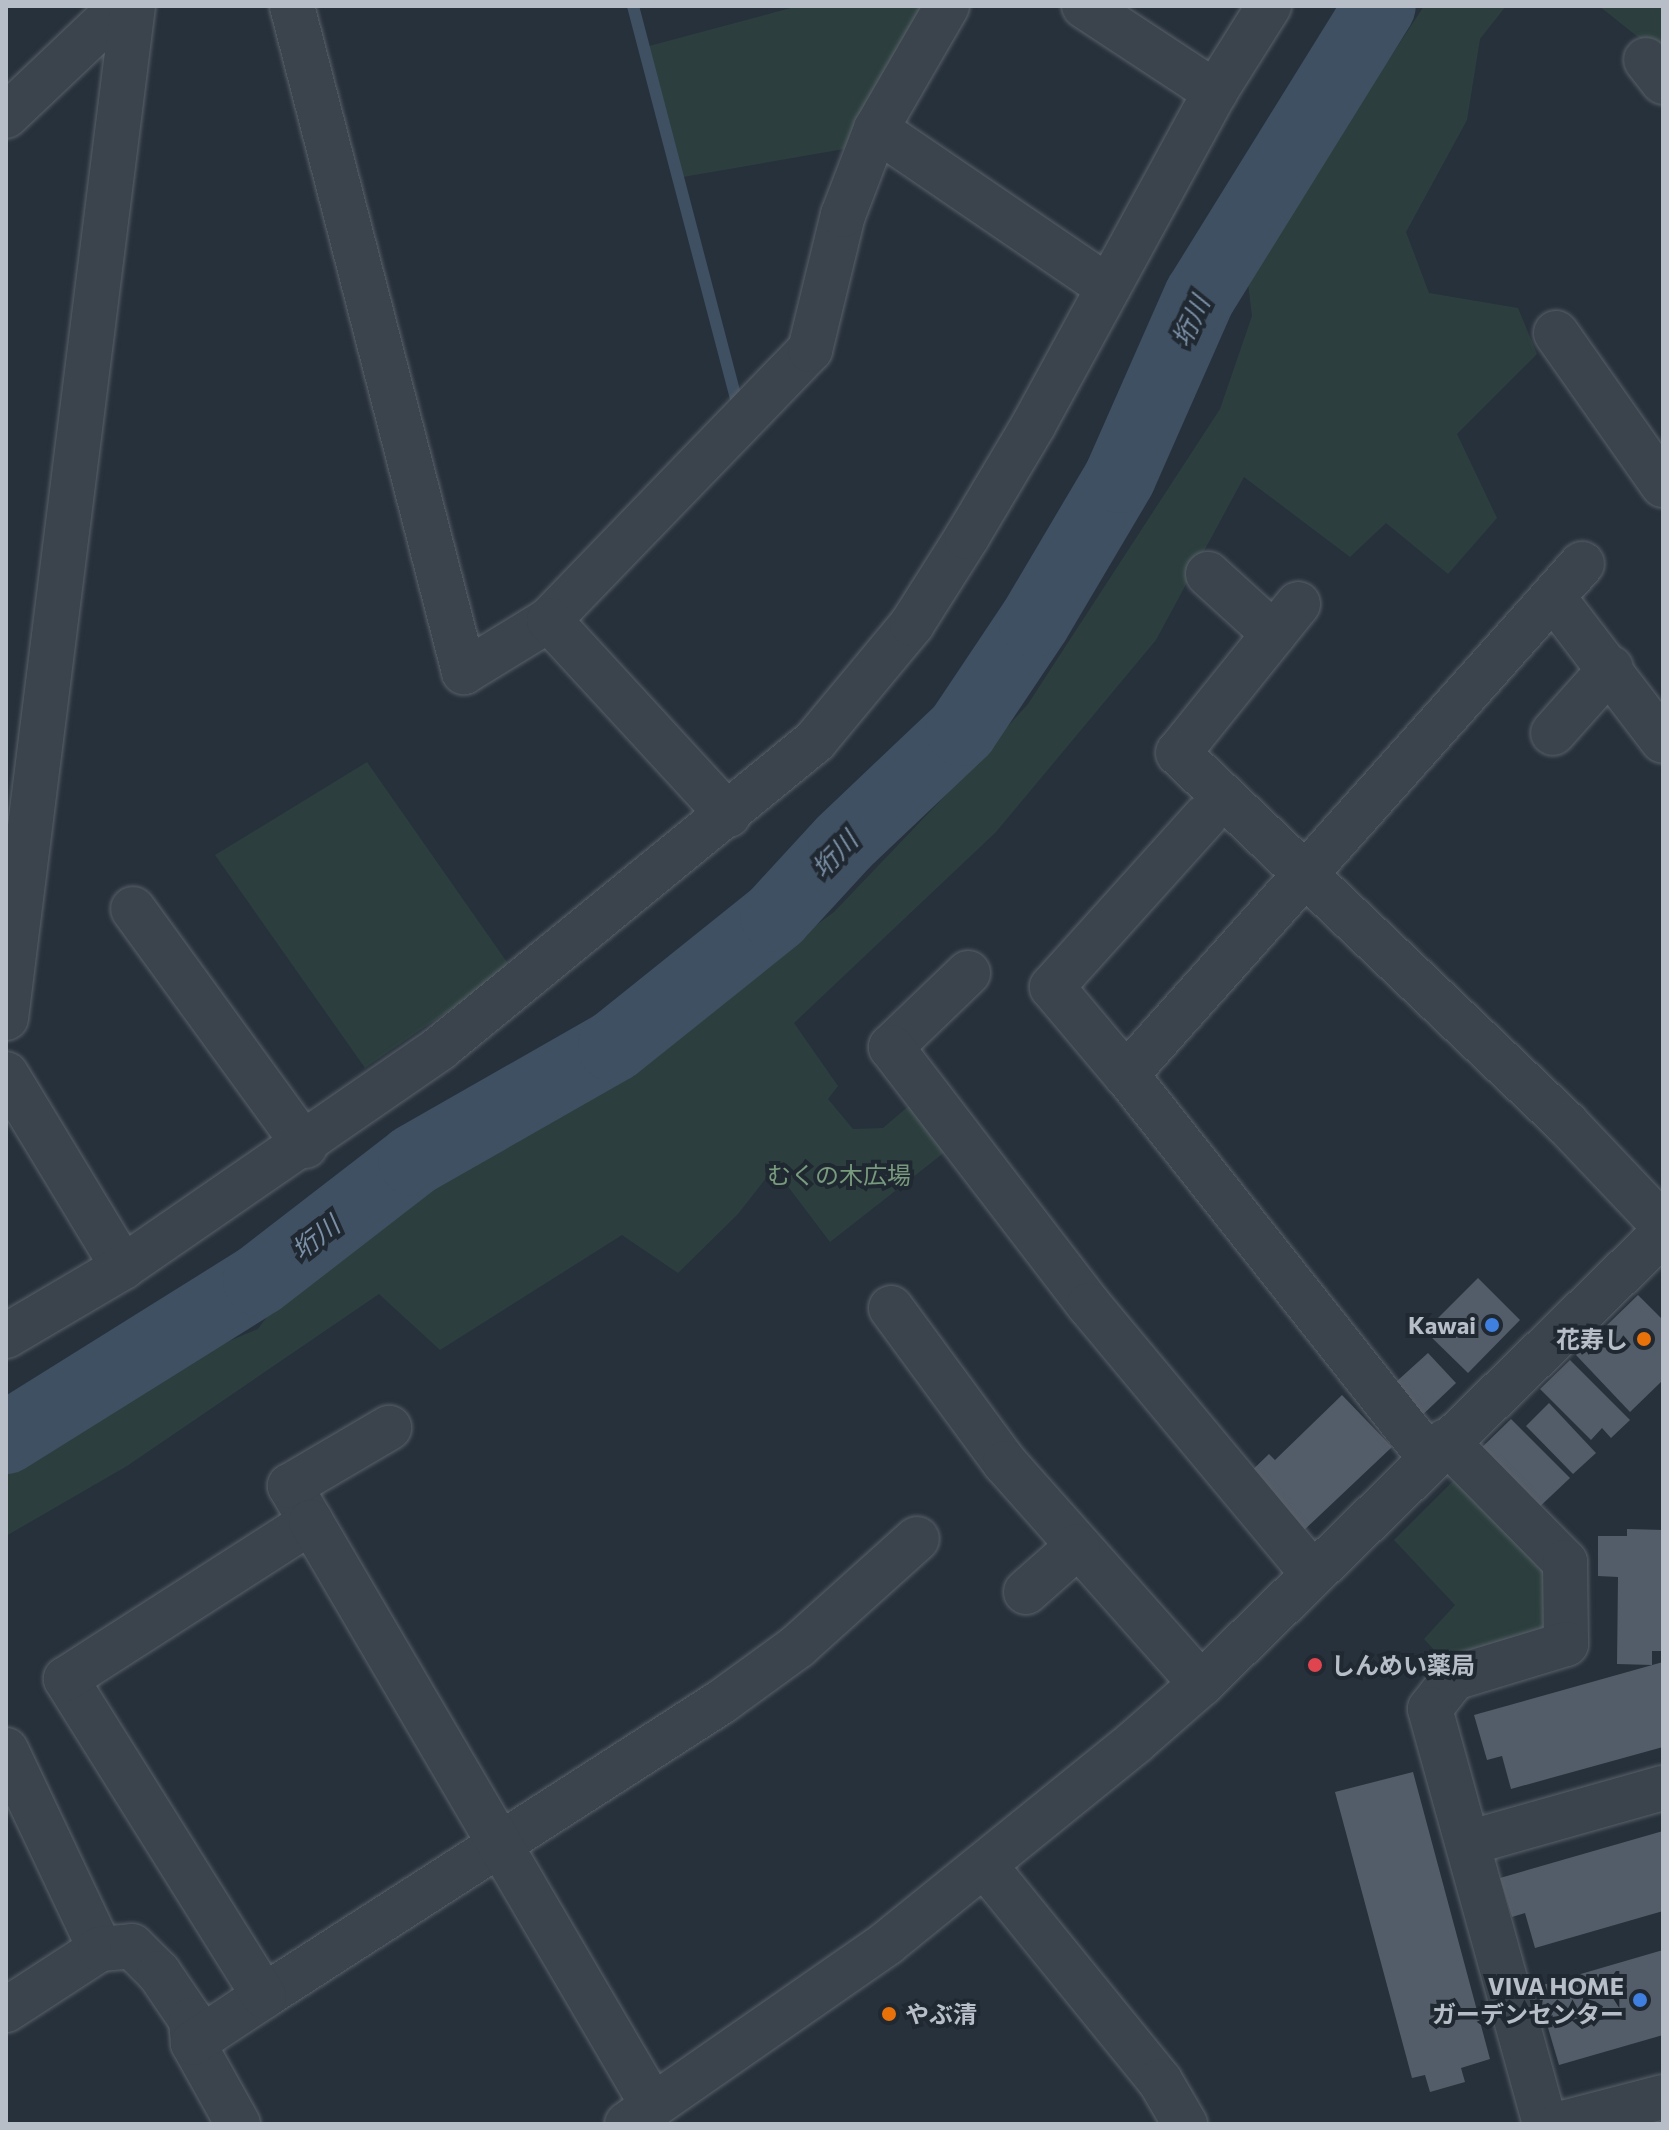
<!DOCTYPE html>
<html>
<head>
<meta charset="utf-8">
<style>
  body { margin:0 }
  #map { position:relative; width:1669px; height:2130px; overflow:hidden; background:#27313b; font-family:Commissioner,"Noto Sans JP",sans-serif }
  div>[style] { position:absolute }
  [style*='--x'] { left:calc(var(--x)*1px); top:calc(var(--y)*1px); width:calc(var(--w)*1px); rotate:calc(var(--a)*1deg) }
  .green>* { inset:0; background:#2c3f3e }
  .stream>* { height:12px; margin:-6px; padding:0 6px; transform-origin:6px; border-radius:6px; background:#3f5062 }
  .river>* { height:72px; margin:-36px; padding:0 36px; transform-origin:36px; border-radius:36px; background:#3f5062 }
  .building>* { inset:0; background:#535d69 }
  .roads { filter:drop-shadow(0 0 2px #59616a) drop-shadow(0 0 2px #59616a) }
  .minor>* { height:44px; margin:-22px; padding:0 22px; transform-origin:22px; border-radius:22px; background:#3b434c }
  .dots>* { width:22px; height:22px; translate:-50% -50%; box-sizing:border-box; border:4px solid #202831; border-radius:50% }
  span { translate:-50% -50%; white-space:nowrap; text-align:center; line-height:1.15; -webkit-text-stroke:8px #202831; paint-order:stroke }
  .park-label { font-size:24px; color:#789a7d }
  .poi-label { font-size:24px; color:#b7bec7; font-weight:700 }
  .right { translate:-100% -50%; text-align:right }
  .left { translate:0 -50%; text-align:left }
  .water-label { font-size:26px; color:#7b90a6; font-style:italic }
  .frame { position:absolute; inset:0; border:8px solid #b7bec7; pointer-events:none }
</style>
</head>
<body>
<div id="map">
  <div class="green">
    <i style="clip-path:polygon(798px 6px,927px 6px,850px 148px,683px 177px,649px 46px)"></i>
    <i style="clip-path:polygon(1424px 6px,1506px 6px,1480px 39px,1467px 120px,1406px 232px,1429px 293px,1518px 308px,1537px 354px,1457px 434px,1497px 518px,1448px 574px,1386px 523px,1350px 557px,1244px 477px,1156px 640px,996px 832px,794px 1023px,838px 1086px,828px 1099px,853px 1129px,883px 1128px,911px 1104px,950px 1148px,830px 1242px,774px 1168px,738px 1214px,678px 1273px,622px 1235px,440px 1350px,379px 1294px,127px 1466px,6px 1536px,6px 1464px,177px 1363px,258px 1329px,305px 1265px,710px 1003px,834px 912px,941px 800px,1028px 704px,1220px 409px,1252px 316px,1247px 275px)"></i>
    <i style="clip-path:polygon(1599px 6px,1663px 6px,1663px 57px)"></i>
    <i style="clip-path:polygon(367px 762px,511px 968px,365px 1068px,215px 855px)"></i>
    <i style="clip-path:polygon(1464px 1470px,1554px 1562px,1554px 1634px,1447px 1664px,1424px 1639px,1455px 1605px,1394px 1540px)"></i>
  </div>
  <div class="stream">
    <i style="--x:633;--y:6;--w:417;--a:75.3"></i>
  </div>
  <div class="river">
    <i style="--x:6;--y:1438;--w:298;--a:-32"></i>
    <i style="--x:259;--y:1280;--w:196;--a:-37.7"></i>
    <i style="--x:414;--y:1160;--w:230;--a:-29.7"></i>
    <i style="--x:614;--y:1046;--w:208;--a:-38.7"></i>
    <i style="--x:776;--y:916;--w:100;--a:-47.4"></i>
    <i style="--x:844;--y:842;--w:163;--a:-43.5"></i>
    <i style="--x:962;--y:730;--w:131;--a:-56.2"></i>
    <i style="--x:1035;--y:621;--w:167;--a:-59.4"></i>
    <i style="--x:1120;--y:477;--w:198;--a:-66.2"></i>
    <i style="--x:1200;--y:296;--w:341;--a:-58.2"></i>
  </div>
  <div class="building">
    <i style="clip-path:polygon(1478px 1278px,1520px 1320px,1468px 1373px,1425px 1331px)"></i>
    <i style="clip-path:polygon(1638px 1295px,1663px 1320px,1663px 1380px,1630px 1412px,1576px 1355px)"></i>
    <i style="clip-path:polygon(1428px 1353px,1456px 1383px,1415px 1422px,1386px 1391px)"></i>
    <i style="clip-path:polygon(1570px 1360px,1630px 1420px,1611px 1438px,1602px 1428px,1591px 1440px,1540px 1389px)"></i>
    <i style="clip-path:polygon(1342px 1395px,1392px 1447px,1301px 1533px,1243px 1479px,1269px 1454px,1275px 1460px)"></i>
    <i style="clip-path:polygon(1549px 1403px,1596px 1453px,1573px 1474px,1526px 1426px)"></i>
    <i style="clip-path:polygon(1511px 1419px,1570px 1478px,1534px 1512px,1476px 1453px)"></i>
    <i style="clip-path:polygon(1627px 1529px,1663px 1530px,1663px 1651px,1652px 1651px,1652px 1665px,1617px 1664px,1618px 1577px,1598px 1576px,1598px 1536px,1627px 1536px)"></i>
    <i style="clip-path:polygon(1663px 1662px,1663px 1747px,1511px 1789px,1502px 1756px,1487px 1760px,1474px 1715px)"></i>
    <i style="clip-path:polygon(1413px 1772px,1490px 2059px,1461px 2068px,1465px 2082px,1430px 2092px,1425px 2075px,1412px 2078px,1335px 1792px)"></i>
    <i style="clip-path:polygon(1663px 1831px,1663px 1911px,1535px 1948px,1525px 1913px,1512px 1917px,1500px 1878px)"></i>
    <i style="clip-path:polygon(1663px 1950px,1663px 2035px,1559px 2065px,1536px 1987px)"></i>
  </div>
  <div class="roads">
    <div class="minor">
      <i style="--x:292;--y:6;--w:688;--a:75.52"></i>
      <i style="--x:464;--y:672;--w:100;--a:-31.5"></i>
      <i style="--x:549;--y:620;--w:376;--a:-46"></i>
      <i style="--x:810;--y:350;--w:139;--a:-76.3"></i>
      <i style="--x:843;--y:215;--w:92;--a:-69"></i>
      <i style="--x:876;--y:129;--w:142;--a:-60"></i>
      <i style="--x:1084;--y:6;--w:157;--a:33.3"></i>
      <i style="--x:1646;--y:60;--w:28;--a:52"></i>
      <i style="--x:6;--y:116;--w:160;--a:-43.5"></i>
      <i style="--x:876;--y:129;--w:281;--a:34.3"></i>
      <i style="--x:1556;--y:333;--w:186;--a:54.9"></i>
      <i style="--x:1208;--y:574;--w:89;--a:42.3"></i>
      <i style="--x:1553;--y:597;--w:181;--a:52.6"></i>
      <i style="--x:1298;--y:604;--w:191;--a:128.8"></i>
      <i style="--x:1178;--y:753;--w:538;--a:43.64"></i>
      <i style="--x:1567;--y:1124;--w:139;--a:46.5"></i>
      <i style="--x:549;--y:620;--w:265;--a:47.4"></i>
      <i style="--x:1553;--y:733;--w:87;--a:-48.3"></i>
      <i style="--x:133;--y:909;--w:293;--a:54"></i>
      <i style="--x:968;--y:973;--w:107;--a:136.1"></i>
      <i style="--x:891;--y:1047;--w:325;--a:52.5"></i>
      <i style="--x:1089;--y:1305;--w:350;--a:50.2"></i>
      <i style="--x:6;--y:1018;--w:1020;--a:-82.85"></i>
      <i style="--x:6;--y:1074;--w:226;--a:58.8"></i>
      <i style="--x:1126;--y:1075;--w:115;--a:-130.1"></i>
      <i style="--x:1052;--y:987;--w:229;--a:-48"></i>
      <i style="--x:891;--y:1308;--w:192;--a:53.7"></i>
      <i style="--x:1005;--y:1463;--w:295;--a:48.4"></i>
      <i style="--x:6;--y:1336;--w:136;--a:-30.5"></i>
      <i style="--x:123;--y:1267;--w:385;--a:-34.6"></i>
      <i style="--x:440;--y:1048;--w:485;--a:-39.3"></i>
      <i style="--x:815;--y:741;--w:152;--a:-50.3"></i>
      <i style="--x:912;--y:624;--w:103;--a:-57.7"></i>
      <i style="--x:967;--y:537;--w:131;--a:-59.3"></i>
      <i style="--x:1034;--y:424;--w:378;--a:-61.4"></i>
      <i style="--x:1215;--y:92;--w:102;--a:-57.9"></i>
      <i style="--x:1446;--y:1441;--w:170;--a:45.5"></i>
      <i style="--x:1565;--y:1562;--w:82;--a:89.3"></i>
      <i style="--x:1566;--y:1644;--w:117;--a:163.1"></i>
      <i style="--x:1454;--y:1678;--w:39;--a:128"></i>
      <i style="--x:1430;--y:1709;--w:431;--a:74.5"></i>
      <i style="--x:1430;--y:1458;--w:489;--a:-128.4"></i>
      <i style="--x:1126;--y:1075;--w:685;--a:-48.26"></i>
      <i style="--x:311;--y:1522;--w:42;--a:-120.3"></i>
      <i style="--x:290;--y:1486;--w:115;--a:-30.4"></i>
      <i style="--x:1026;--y:1592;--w:69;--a:-41.5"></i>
      <i style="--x:6;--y:1750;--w:220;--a:64.7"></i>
      <i style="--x:1468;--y:1843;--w:203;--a:-15.8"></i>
      <i style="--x:986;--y:1867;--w:276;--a:50.9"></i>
      <i style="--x:1160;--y:2081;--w:50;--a:59.8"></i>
      <i style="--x:264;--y:1996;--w:543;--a:-32.75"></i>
      <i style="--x:721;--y:1702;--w:95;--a:-36"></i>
      <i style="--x:798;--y:1646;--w:160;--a:-42"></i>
      <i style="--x:6;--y:2010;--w:112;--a:-33"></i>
      <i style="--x:100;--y:1949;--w:32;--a:-5"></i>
      <i style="--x:132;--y:1946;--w:38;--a:45"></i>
      <i style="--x:159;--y:1973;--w:57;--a:55.8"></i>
      <i style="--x:191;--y:2020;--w:23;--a:85"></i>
      <i style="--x:238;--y:2124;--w:93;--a:-119.1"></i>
      <i style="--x:193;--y:2043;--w:85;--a:-33.5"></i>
      <i style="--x:264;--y:1996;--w:374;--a:-122"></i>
      <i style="--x:66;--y:1679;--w:291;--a:-32.7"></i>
      <i style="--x:311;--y:1522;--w:677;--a:59.65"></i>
      <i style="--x:627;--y:2124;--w:317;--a:-34.8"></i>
      <i style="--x:887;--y:1943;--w:319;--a:-39"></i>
      <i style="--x:1135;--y:1742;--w:88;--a:-41.3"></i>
      <i style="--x:1201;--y:1684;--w:646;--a:-44.31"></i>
      <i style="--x:1559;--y:2124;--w:107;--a:-14.6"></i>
    </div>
  </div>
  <div class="dots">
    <i style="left:1492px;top:1325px;background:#3f7fe0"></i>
    <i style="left:1644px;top:1339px;background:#e8710a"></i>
    <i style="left:1315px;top:1665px;background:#e0444e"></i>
    <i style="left:1640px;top:2000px;background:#3f7fe0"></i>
    <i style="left:889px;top:2014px;background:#e8710a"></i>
  </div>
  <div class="park-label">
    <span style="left:839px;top:1175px">むくの木広場</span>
  </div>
  <div class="poi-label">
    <span class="right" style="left:1476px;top:1325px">Kawai</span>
    <span class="right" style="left:1628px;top:1339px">花寿し</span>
    <span class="left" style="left:1331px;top:1665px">しんめい薬局</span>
    <span class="right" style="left:1624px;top:2000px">VIVA HOME<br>ガーデンセンター</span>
    <span class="left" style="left:905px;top:2014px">やぶ清</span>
  </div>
  <div class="water-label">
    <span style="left:1190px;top:321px;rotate:-65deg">垳川</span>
    <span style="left:834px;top:854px;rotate:-46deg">垳川</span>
    <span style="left:315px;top:1237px;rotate:-38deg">垳川</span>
  </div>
  <div class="frame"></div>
</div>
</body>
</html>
